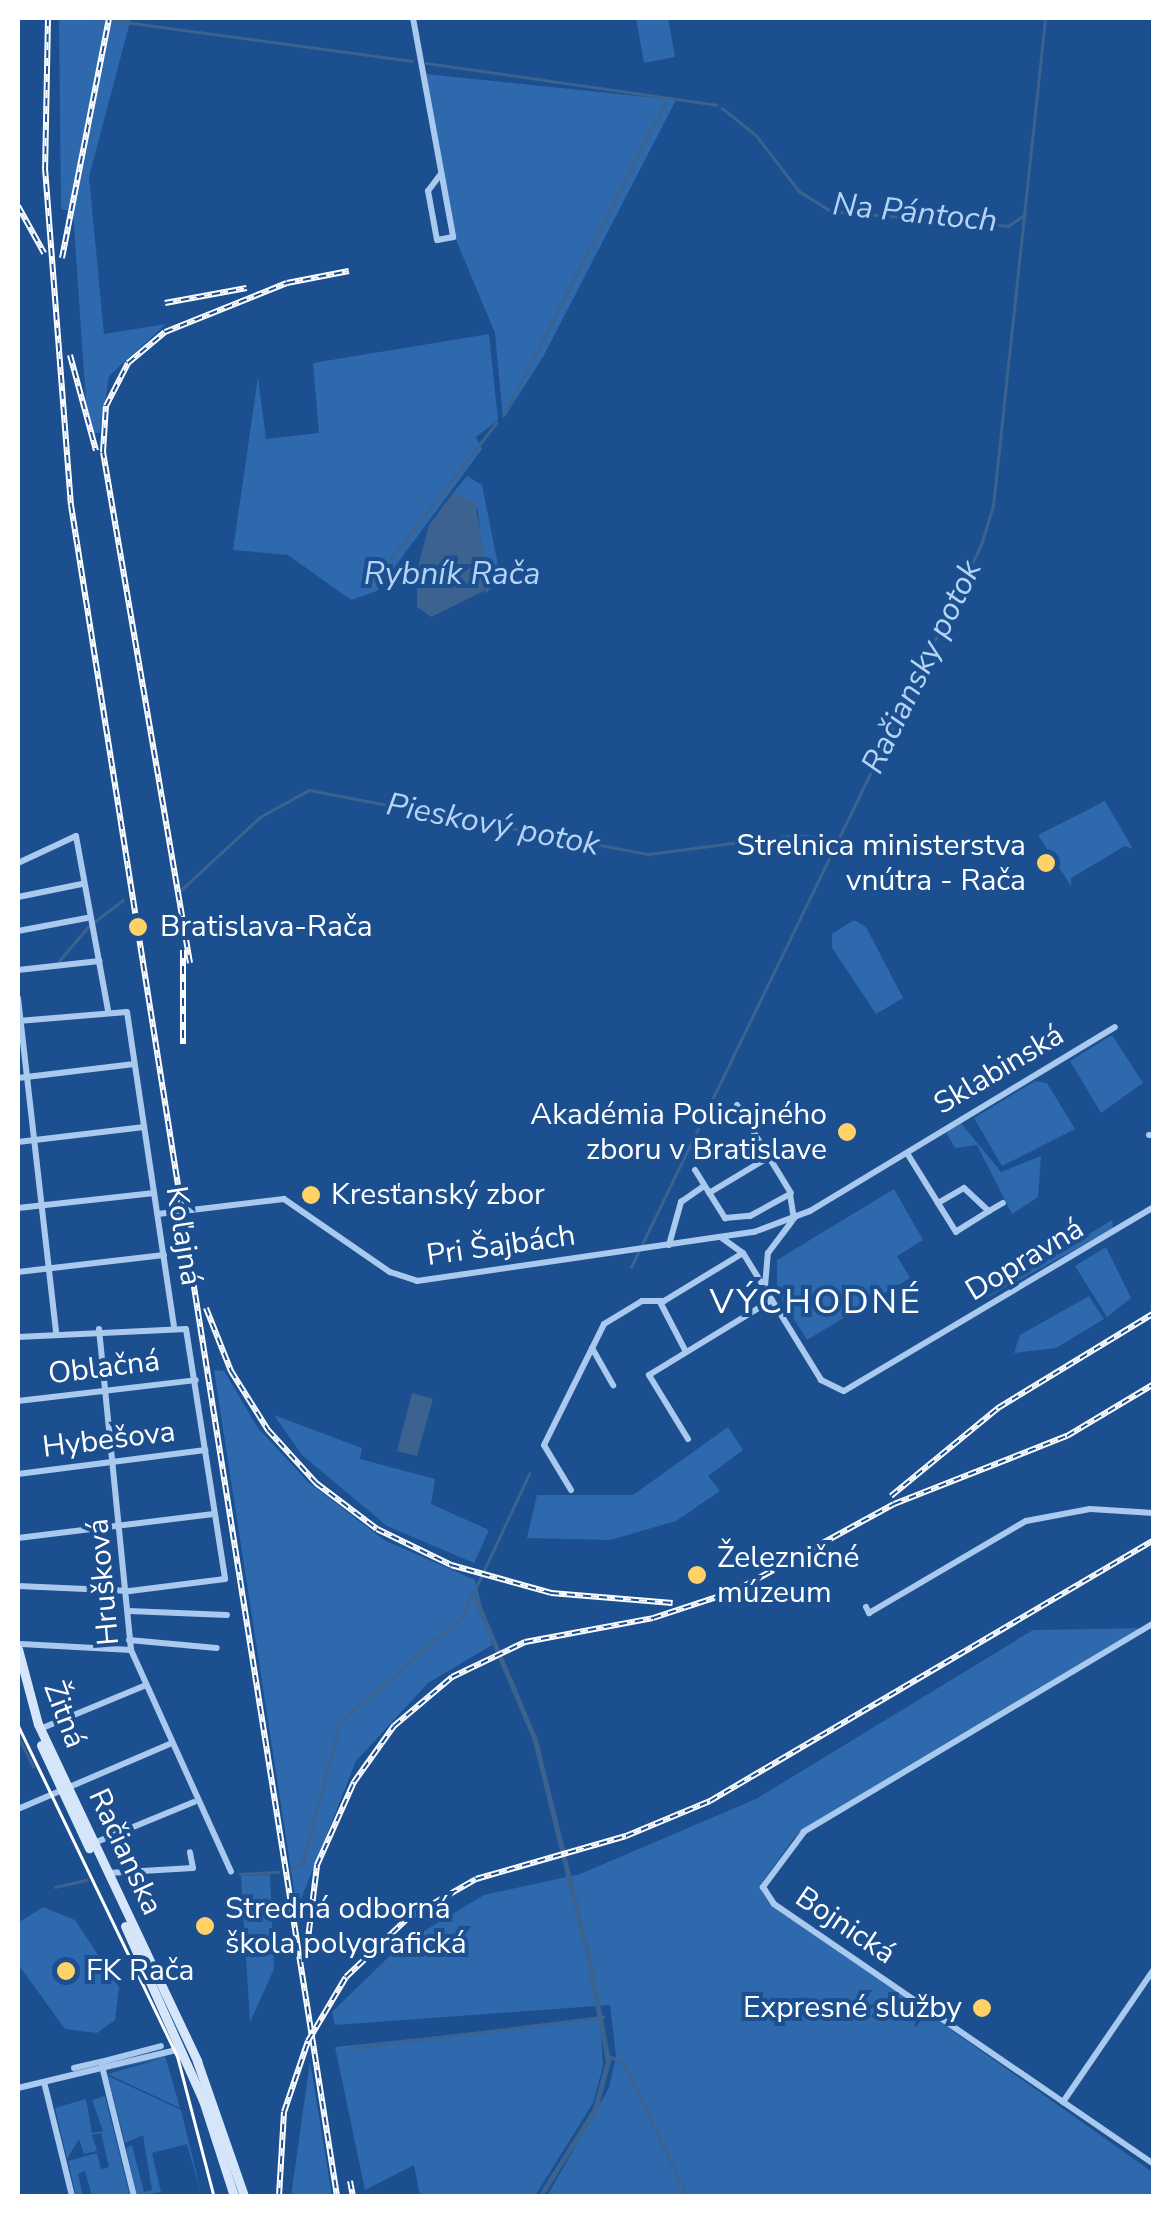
<!DOCTYPE html>
<html>
<head>
<meta charset="utf-8">
<style>
  body { margin:0 }
  #map { position:relative; width:1171px; height:2214px; overflow:hidden; background:#1b4f8f; font-family:"Nunito Sans",sans-serif }
  div>[style] { position:absolute }
  [style*='--x'] { left:calc(var(--x)*1px); top:calc(var(--y)*1px); width:calc(var(--w)*1px); rotate:calc(var(--a)*1deg) }
  .green>* { inset:0; background:#2e69ad }
  .water>* { inset:0; background:#3c6290 }
  .stream>* { height:2.5px; margin:-1.25px; padding:0 1.25px; transform-origin:1.25px; border-radius:1.25px; background:#3c6290 }
  .canal>* { height:5px; margin:-2.5px; padding:0 2.5px; transform-origin:2.5px; border-radius:2.5px; background:#3c6290 }
  .minor>* { height:6px; margin:-3px; padding:0 3px; transform-origin:3px; border-radius:3px; background:#a9c9ee }
  .secondary>* { height:9px; margin:-4.5px; padding:0 4.5px; transform-origin:4.5px; border-radius:4.5px; background:#d6e6fa }
  .tram>* { height:2.5px; margin:-1.25px; padding:0 1.25px; transform-origin:1.25px; border-radius:1.25px; background:#fff }
  .rail>* { height:6px; margin-top:-3px; transform-origin:0; background:repeating-linear-gradient(90deg,#1b4f8f 0 8px,#fff 0 16px); box-sizing:border-box; border-block:2px solid #fff }
  .dots>* { width:28px; height:28px; translate:-50% -50%; box-sizing:border-box; border:5px solid #1b4f8f; border-radius:50% }
  span { translate:-50% -50%; white-space:nowrap; text-align:center; line-height:1.15; -webkit-text-stroke:8px #1b4f8f; paint-order:stroke }
  .poi-label { font-size:30px; color:#fff }
  .right { translate:-100% -50%; text-align:right }
  .left { translate:0 -50%; text-align:left }
  .street-label { font-size:30px; color:#fff }
  .water-label { font-size:32px; color:#b5d3f5; font-style:italic }
  .quarter-label { font-size:35px; color:#fff; letter-spacing:2.5px }
  .frame { position:absolute; inset:0; border:20px solid #fff; pointer-events:none }
</style>
</head>
<body>
<div id="map">
  <div class="green">
    <i style="clip-path:polygon(59px 18px,131px 18px,89px 177px,104px 334px,166px 324px,109px 376px,100px 433px,93px 433px,86px 402px,73px 212px,61px 209px)"></i>
    <i style="clip-path:polygon(636px 18px,668px 18px,675px 57px,644px 63px)"></i>
    <i style="clip-path:polygon(426px 74px,676px 100px,543px 357px,503px 419px,495px 333px,454px 235px)"></i>
    <i style="clip-path:polygon(489px 334px,498px 420px,476px 437px,482px 449px,377px 591px,351px 600px,288px 555px,233px 550px,258px 377px,266px 439px,319px 433px,313px 363px)"></i>
    <i style="clip-path:polygon(467px 476px,482px 485px,500px 575px,486px 594px,478px 510px,453px 493px)"></i>
    <i style="clip-path:polygon(1105px 801px,1133px 849px,1125px 846px,1071px 878px,1071px 886px,1038px 835px)"></i>
    <i style="clip-path:polygon(854px 920px,866px 927px,903px 998px,876px 1014px,832px 948px,832px 934px)"></i>
    <i style="clip-path:polygon(1112px 1035px,1143px 1083px,1101px 1113px,1070px 1061px)"></i>
    <i style="clip-path:polygon(1035px 1081px,1047px 1083px,1075px 1129px,1002px 1166px,974px 1118px)"></i>
    <i style="clip-path:polygon(961px 1123px,1001px 1172px,1041px 1156px,1038px 1197px,1012px 1214px,977px 1145px,955px 1148px,946px 1132px)"></i>
    <i style="clip-path:polygon(894px 1189px,923px 1240px,897px 1256px,910px 1278px,807px 1340px,777px 1292px,777px 1260px)"></i>
    <i style="clip-path:polygon(1112px 1220px,1113px 1229px,973px 1305px)"></i>
    <i style="clip-path:polygon(1106px 1247px,1131px 1298px,1107px 1317px,1075px 1266px)"></i>
    <i style="clip-path:polygon(1089px 1296px,1104px 1319px,1056px 1348px,1014px 1353px,1020px 1335px)"></i>
    <i style="clip-path:polygon(214px 1370px,224px 1371px,258px 1428px,308px 1482px,384px 1540px,475px 1580px,492px 1645px,428px 1683px,356px 1761px,297px 1909px)"></i>
    <i style="clip-path:polygon(274px 1415px,362px 1448px,360px 1459px,435px 1479px,431px 1504px,489px 1530px,474px 1563px,387px 1526px,302px 1455px)"></i>
    <i style="clip-path:polygon(728px 1427px,743px 1450px,708px 1476px,720px 1491px,676px 1521px,610px 1540px,527px 1538px,537px 1495px,633px 1495px)"></i>
    <i style="clip-path:polygon(1150px 1628px,794px 1838px,763px 1881px,769px 1901px,1151px 2171px,1153px 2196px,547px 2196px,609px 2088px,616px 2056px,610px 2005px,335px 2025px,332px 2012px,401px 1945px,484px 1895px,580px 1874px,756px 1799px,1033px 1630px)"></i>
    <i style="clip-path:polygon(270px 1875px,274px 1969px,250px 2022px,241px 1876px)"></i>
    <i style="clip-path:polygon(43px 1907px,75px 1920px,119px 1987px,115px 2020px,97px 2033px,65px 2029px,18px 1964px,18px 1923px)"></i>
    <i style="clip-path:polygon(600px 2019px,603px 2066px,593px 2103px,535px 2196px,420px 2196px,414px 2165px,365px 2190px,335px 2047px)"></i>
    <i style="clip-path:polygon(165px 2056px,180px 2108px,108px 2074px,164px 2058px,109px 2070px)"></i>
    <i style="clip-path:polygon(310px 2062px,332px 2196px,291px 2196px)"></i>
    <i style="clip-path:polygon(108px 2076px,181px 2110px,202px 2196px,187px 2144px,152px 2153px,161px 2192px,137px 2196px,126px 2148px,132px 2145px,144px 2192px,152px 2190px,143px 2135px,125px 2143px)"></i>
    <i style="clip-path:polygon(105px 2096px,130px 2196px,92px 2196px,85px 2171px,78px 2174px,83px 2196px,76px 2196px,68px 2161px,97px 2153px,101px 2169px,109px 2167px,101px 2133px,92px 2135px,97px 2151px,84px 2154px,79px 2139px,67px 2159px,55px 2108px,86px 2099px,92px 2133px,103px 2131px,92px 2100px)"></i>
  </div>
  <div class="water">
    <i style="clip-path:polygon(453px 493px,475px 502px,490px 588px,431px 617px,417px 607px,417px 570px,429px 525px)"></i>
    <i style="clip-path:polygon(412px 1393px,433px 1399px,417px 1456px,397px 1451px)"></i>
  </div>
  <div class="stream">
    <i style="--x:95;--y:18;--w:320;--a:7.7"></i>
    <i style="--x:426;--y:63;--w:293;--a:8.2"></i>
    <i style="--x:722;--y:108;--w:43;--a:38.5"></i>
    <i style="--x:756;--y:135;--w:71;--a:52.5"></i>
    <i style="--x:799;--y:191;--w:38;--a:32"></i>
    <i style="--x:831;--y:211;--w:178;--a:4.8"></i>
    <i style="--x:1008;--y:226;--w:18;--a:-34"></i>
    <i style="--x:504;--y:415;--w:351;--a:-62.7"></i>
    <i style="--x:374;--y:581;--w:200;--a:-52.3"></i>
    <i style="--x:180;--y:891;--w:109;--a:-42.8"></i>
    <i style="--x:260;--y:817;--w:56;--a:-28.9"></i>
    <i style="--x:309;--y:790;--w:345;--a:10.7"></i>
    <i style="--x:648;--y:854;--w:148;--a:-7.4"></i>
    <i style="--x:795;--y:835;--w:42;--a:5.4"></i>
    <i style="--x:94;--y:922;--w:36;--a:-37"></i>
    <i style="--x:59;--y:961;--w:45;--a:-49.5"></i>
    <i style="--x:631;--y:1267;--w:802;--a:-64.14"></i>
    <i style="--x:981;--y:545;--w:41;--a:-72.9"></i>
    <i style="--x:993;--y:506;--w:491;--a:-83.9"></i>
    <i style="--x:342;--y:1721;--w:161;--a:-41.2"></i>
    <i style="--x:463;--y:1615;--w:156;--a:-64.9"></i>
    <i style="--x:18;--y:1736;--w:34;--a:63"></i>
    <i style="--x:291;--y:1870;--w:14;--a:-34"></i>
    <i style="--x:303;--y:1862;--w:141;--a:-75.2"></i>
    <i style="--x:240;--y:1874;--w:38;--a:-3"></i>
    <i style="--x:55;--y:1887;--w:32;--a:-13"></i>
    <i style="--x:350;--y:2048;--w:255;--a:-7"></i>
    <i style="--x:608;--y:2056;--w:17;--a:21"></i>
    <i style="--x:624;--y:2062;--w:148;--a:64.8"></i>
  </div>
  <div class="canal">
    <i style="--x:473;--y:1593;--w:160;--a:67.1"></i>
    <i style="--x:535;--y:1740;--w:205;--a:76.2"></i>
    <i style="--x:540;--y:2196;--w:103;--a:-57.7"></i>
    <i style="--x:595;--y:2109;--w:50;--a:-74.8"></i>
    <i style="--x:608;--y:2061;--w:118;--a:-100.7"></i>
  </div>
  <div class="minor">
    <i style="--x:413;--y:18;--w:223;--a:79.6"></i>
    <i style="--x:453;--y:237;--w:16;--a:169"></i>
    <i style="--x:437;--y:240;--w:50;--a:-100.4"></i>
    <i style="--x:428;--y:191;--w:20;--a:-53"></i>
    <i style="--x:18;--y:863;--w:64;--a:-25"></i>
    <i style="--x:76;--y:836;--w:177;--a:79.6"></i>
    <i style="--x:18;--y:897;--w:65;--a:-11.5"></i>
    <i style="--x:18;--y:931;--w:70;--a:-10.7"></i>
    <i style="--x:18;--y:970;--w:82;--a:-6.3"></i>
    <i style="--x:18;--y:998;--w:336;--a:83.5"></i>
    <i style="--x:18;--y:1021;--w:109;--a:-4.7"></i>
    <i style="--x:127;--y:1012;--w:317;--a:81.5"></i>
    <i style="--x:18;--y:1078;--w:117;--a:-6.9"></i>
    <i style="--x:737;--y:1105;--w:103;--a:58.5"></i>
    <i style="--x:1149;--y:1135;--w:5;--a:0"></i>
    <i style="--x:18;--y:1142;--w:127;--a:-6.8"></i>
    <i style="--x:907;--y:1153;--w:59;--a:58.2"></i>
    <i style="--x:695;--y:1170;--w:57;--a:58"></i>
    <i style="--x:725;--y:1218;--w:25;--a:-5"></i>
    <i style="--x:750;--y:1216;--w:46;--a:-28.8"></i>
    <i style="--x:790;--y:1194;--w:25;--a:81"></i>
    <i style="--x:964;--y:1188;--w:34;--a:43"></i>
    <i style="--x:989;--y:1211;--w:39;--a:148"></i>
    <i style="--x:956;--y:1232;--w:34;--a:-122"></i>
    <i style="--x:938;--y:1203;--w:30;--a:-30"></i>
    <i style="--x:709;--y:1193;--w:70;--a:-31"></i>
    <i style="--x:18;--y:1208;--w:137;--a:-6.3"></i>
    <i style="--x:989;--y:1211;--w:16;--a:-30"></i>
    <i style="--x:158;--y:1214;--w:127;--a:-6.8"></i>
    <i style="--x:284;--y:1199;--w:129;--a:34.6"></i>
    <i style="--x:390;--y:1272;--w:28;--a:18"></i>
    <i style="--x:417;--y:1281;--w:341;--a:-8.3"></i>
    <i style="--x:754;--y:1232;--w:60;--a:-20.6"></i>
    <i style="--x:810;--y:1211;--w:356;--a:-31.1"></i>
    <i style="--x:722;--y:1238;--w:26;--a:36"></i>
    <i style="--x:743;--y:1253;--w:149;--a:58.4"></i>
    <i style="--x:821;--y:1380;--w:25;--a:26"></i>
    <i style="--x:844;--y:1391;--w:360;--a:-30.7"></i>
    <i style="--x:669;--y:1245;--w:45;--a:-74.4"></i>
    <i style="--x:681;--y:1202;--w:28;--a:-35"></i>
    <i style="--x:18;--y:1272;--w:147;--a:-6.6"></i>
    <i style="--x:765;--y:1286;--w:33;--a:-85"></i>
    <i style="--x:768;--y:1253;--w:39;--a:-53"></i>
    <i style="--x:660;--y:1302;--w:56;--a:62.5"></i>
    <i style="--x:99;--y:1329;--w:323;--a:84.3"></i>
    <i style="--x:131;--y:1650;--w:243;--a:65.7"></i>
    <i style="--x:18;--y:1337;--w:168;--a:-2.7"></i>
    <i style="--x:186;--y:1329;--w:253;--a:81.1"></i>
    <i style="--x:225;--y:1579;--w:96;--a:172.8"></i>
    <i style="--x:130;--y:1591;--w:112;--a:-177.4"></i>
    <i style="--x:592;--y:1348;--w:43;--a:60.4"></i>
    <i style="--x:18;--y:1401;--w:179;--a:-6.7"></i>
    <i style="--x:688;--y:1439;--w:75;--a:-121.4"></i>
    <i style="--x:649;--y:1375;--w:144;--a:-31.4"></i>
    <i style="--x:18;--y:1474;--w:189;--a:-7.3"></i>
    <i style="--x:571;--y:1490;--w:52;--a:-121"></i>
    <i style="--x:544;--y:1445;--w:135;--a:-63.6"></i>
    <i style="--x:604;--y:1324;--w:44;--a:-31.2"></i>
    <i style="--x:642;--y:1301;--w:22;--a:0"></i>
    <i style="--x:664;--y:1301;--w:92;--a:-31.3"></i>
    <i style="--x:18;--y:1538;--w:197;--a:-7"></i>
    <i style="--x:866;--y:1607;--w:7;--a:63"></i>
    <i style="--x:869;--y:1613;--w:182;--a:-30.4"></i>
    <i style="--x:1026;--y:1521;--w:65;--a:-10.6"></i>
    <i style="--x:1090;--y:1509;--w:64;--a:3.6"></i>
    <i style="--x:129;--y:1611;--w:98;--a:2.3"></i>
    <i style="--x:1154;--y:1623;--w:408;--a:149.2"></i>
    <i style="--x:804;--y:1832;--w:69;--a:126.7"></i>
    <i style="--x:763;--y:1887;--w:20;--a:57"></i>
    <i style="--x:774;--y:1904;--w:460;--a:34.4"></i>
    <i style="--x:129;--y:1640;--w:88;--a:5.2"></i>
    <i style="--x:21;--y:1644;--w:110;--a:3.1"></i>
    <i style="--x:40;--y:1729;--w:113;--a:-22.5"></i>
    <i style="--x:18;--y:1809;--w:165;--a:-23.2"></i>
    <i style="--x:94;--y:1843;--w:108;--a:-22.3"></i>
    <i style="--x:108;--y:1873;--w:85;--a:-3.4"></i>
    <i style="--x:193;--y:1868;--w:16;--a:-101"></i>
    <i style="--x:101;--y:2062;--w:62;--a:-14.9"></i>
    <i style="--x:74;--y:2068;--w:28;--a:-13"></i>
    <i style="--x:101;--y:2062;--w:138;--a:76.2"></i>
    <i style="--x:44;--y:2082;--w:117;--a:76.2"></i>
    <i style="--x:18;--y:2088;--w:167;--a:-13.5"></i>
    <i style="--x:1063;--y:2102;--w:161;--a:-55.6"></i>
  </div>
  <div class="secondary">
    <i style="--x:18;--y:1649;--w:78;--a:75.1"></i>
    <i style="--x:38;--y:1724;--w:373;--a:64.7"></i>
    <i style="--x:197;--y:2061;--w:143;--a:70.8"></i>
    <i style="--x:41;--y:1745;--w:114;--a:65"></i>
    <i style="--x:125;--y:1926;--w:191;--a:65.9"></i>
    <i style="--x:203;--y:2100;--w:101;--a:72.1"></i>
  </div>
  <div class="tram">
    <i style="--x:18;--y:1725;--w:369;--a:64.3"></i>
    <i style="--x:178;--y:2058;--w:143;--a:75.4"></i>
  </div>
  <div class="rail">
    <i style="--x:48;--y:18;--w:150;--a:91.1"></i>
    <i style="--x:45;--y:168;--w:338;--a:85.6"></i>
    <i style="--x:71;--y:505;--w:1712;--a:81.06"></i>
    <i style="--x:18;--y:206;--w:54;--a:61"></i>
    <i style="--x:62;--y:258;--w:245;--a:-78.9"></i>
    <i style="--x:165;--y:303;--w:83;--a:-10.4"></i>
    <i style="--x:70;--y:355;--w:99;--a:74.8"></i>
    <i style="--x:183;--y:950;--w:94;--a:90"></i>
    <i style="--x:190;--y:963;--w:518;--a:-99.66"></i>
    <i style="--x:103;--y:452;--w:46;--a:-86.3"></i>
    <i style="--x:106;--y:406;--w:48;--a:-62.9"></i>
    <i style="--x:128;--y:363;--w:48;--a:-40"></i>
    <i style="--x:165;--y:332;--w:131;--a:-21.9"></i>
    <i style="--x:287;--y:283;--w:63;--a:-11"></i>
    <i style="--x:206;--y:1308;--w:68;--a:68.4"></i>
    <i style="--x:231;--y:1371;--w:70;--a:57.9"></i>
    <i style="--x:268;--y:1430;--w:72;--a:47.8"></i>
    <i style="--x:316;--y:1483;--w:76;--a:37"></i>
    <i style="--x:377;--y:1529;--w:82;--a:25.9"></i>
    <i style="--x:451;--y:1565;--w:104;--a:15.6"></i>
    <i style="--x:551;--y:1593;--w:122;--a:4.7"></i>
    <i style="--x:891;--y:1496;--w:139;--a:-39.4"></i>
    <i style="--x:998;--y:1408;--w:183;--a:-31.3"></i>
    <i style="--x:307;--y:1947;--w:83;--a:-83"></i>
    <i style="--x:317;--y:1865;--w:91;--a:-66"></i>
    <i style="--x:354;--y:1782;--w:69;--a:-54.5"></i>
    <i style="--x:394;--y:1726;--w:76;--a:-40.2"></i>
    <i style="--x:452;--y:1677;--w:81;--a:-25.6"></i>
    <i style="--x:525;--y:1642;--w:130;--a:-10.6"></i>
    <i style="--x:653;--y:1618;--w:86;--a:-18.2"></i>
    <i style="--x:735;--y:1591;--w:181;--a:-28.7"></i>
    <i style="--x:894;--y:1504;--w:186;--a:-21.5"></i>
    <i style="--x:1067;--y:1436;--w:101;--a:-30.9"></i>
    <i style="--x:350;--y:2181;--w:15;--a:79"></i>
    <i style="--x:279;--y:2196;--w:84;--a:-86.6"></i>
    <i style="--x:284;--y:2112;--w:75;--a:-71.3"></i>
    <i style="--x:308;--y:2041;--w:74;--a:-59.3"></i>
    <i style="--x:346;--y:1977;--w:86;--a:-43.6"></i>
    <i style="--x:408;--y:1918;--w:78;--a:-29.8"></i>
    <i style="--x:476;--y:1879;--w:156;--a:-16"></i>
    <i style="--x:626;--y:1836;--w:91;--a:-22.6"></i>
    <i style="--x:710;--y:1801;--w:515;--a:-30.45"></i>
  </div>
  <div class="dots">
    <i style="left:1046px;top:863px;background:#ffd166"></i>
    <i style="left:138px;top:927px;background:#ffd166"></i>
    <i style="left:847px;top:1132px;background:#ffd166"></i>
    <i style="left:311px;top:1195px;background:#ffd166"></i>
    <i style="left:697px;top:1575px;background:#ffd166"></i>
    <i style="left:205px;top:1926px;background:#ffd166"></i>
    <i style="left:66px;top:1971px;background:#ffd166"></i>
    <i style="left:982px;top:2008px;background:#ffd166"></i>
  </div>
  <div class="poi-label">
    <span class="right" style="left:1026px;top:863px">Strelnica ministerstva<br>vnútra - Rača</span>
    <span class="left" style="left:160px;top:927px">Bratislava-Rača</span>
    <span class="right" style="left:827px;top:1132px">Akadémia Policajného<br>zboru v Bratislave</span>
    <span class="left" style="left:331px;top:1195px">Kresťanský zbor</span>
    <span class="left" style="left:717px;top:1575px">Železničné<br>múzeum</span>
    <span class="left" style="left:225px;top:1926px">Stredná odborná<br>škola polygrafická</span>
    <span class="left" style="left:86px;top:1971px">FK Rača</span>
    <span class="right" style="left:962px;top:2008px">Expresné služby</span>
  </div>
  <div class="street-label">
    <span style="left:999px;top:1070px;rotate:-31deg">Sklabinská</span>
    <span style="left:183px;top:1236px;rotate:81deg">Koľajná</span>
    <span style="left:501px;top:1246px;rotate:-8deg">Pri Šajbách</span>
    <span style="left:1025px;top:1260px;rotate:-31deg">Dopravná</span>
    <span style="left:104px;top:1368px;rotate:-7deg">Oblačná</span>
    <span style="left:109px;top:1440px;rotate:-7deg">Hybešova</span>
    <span style="left:104px;top:1582px;rotate:-95deg">Hrušková</span>
    <span style="left:64px;top:1715px;rotate:69deg">Žitná</span>
    <span style="left:125px;top:1852px;rotate:65deg">Račianska</span>
    <span style="left:845px;top:1926px;rotate:34deg">Bojnická</span>
  </div>
  <div class="water-label">
    <span style="left:915px;top:213px;rotate:6deg">Na Pántoch</span>
    <span style="left:452px;top:574px">Rybník Rača</span>
    <span style="left:922px;top:667px;rotate:-64deg">Račiansky potok</span>
    <span style="left:493px;top:825px;rotate:11deg">Pieskový potok</span>
  </div>
  <div class="quarter-label">
    <span style="left:816px;top:1302px">VÝCHODNÉ</span>
  </div>
  <div class="frame"></div>
</div>
</body>
</html>
